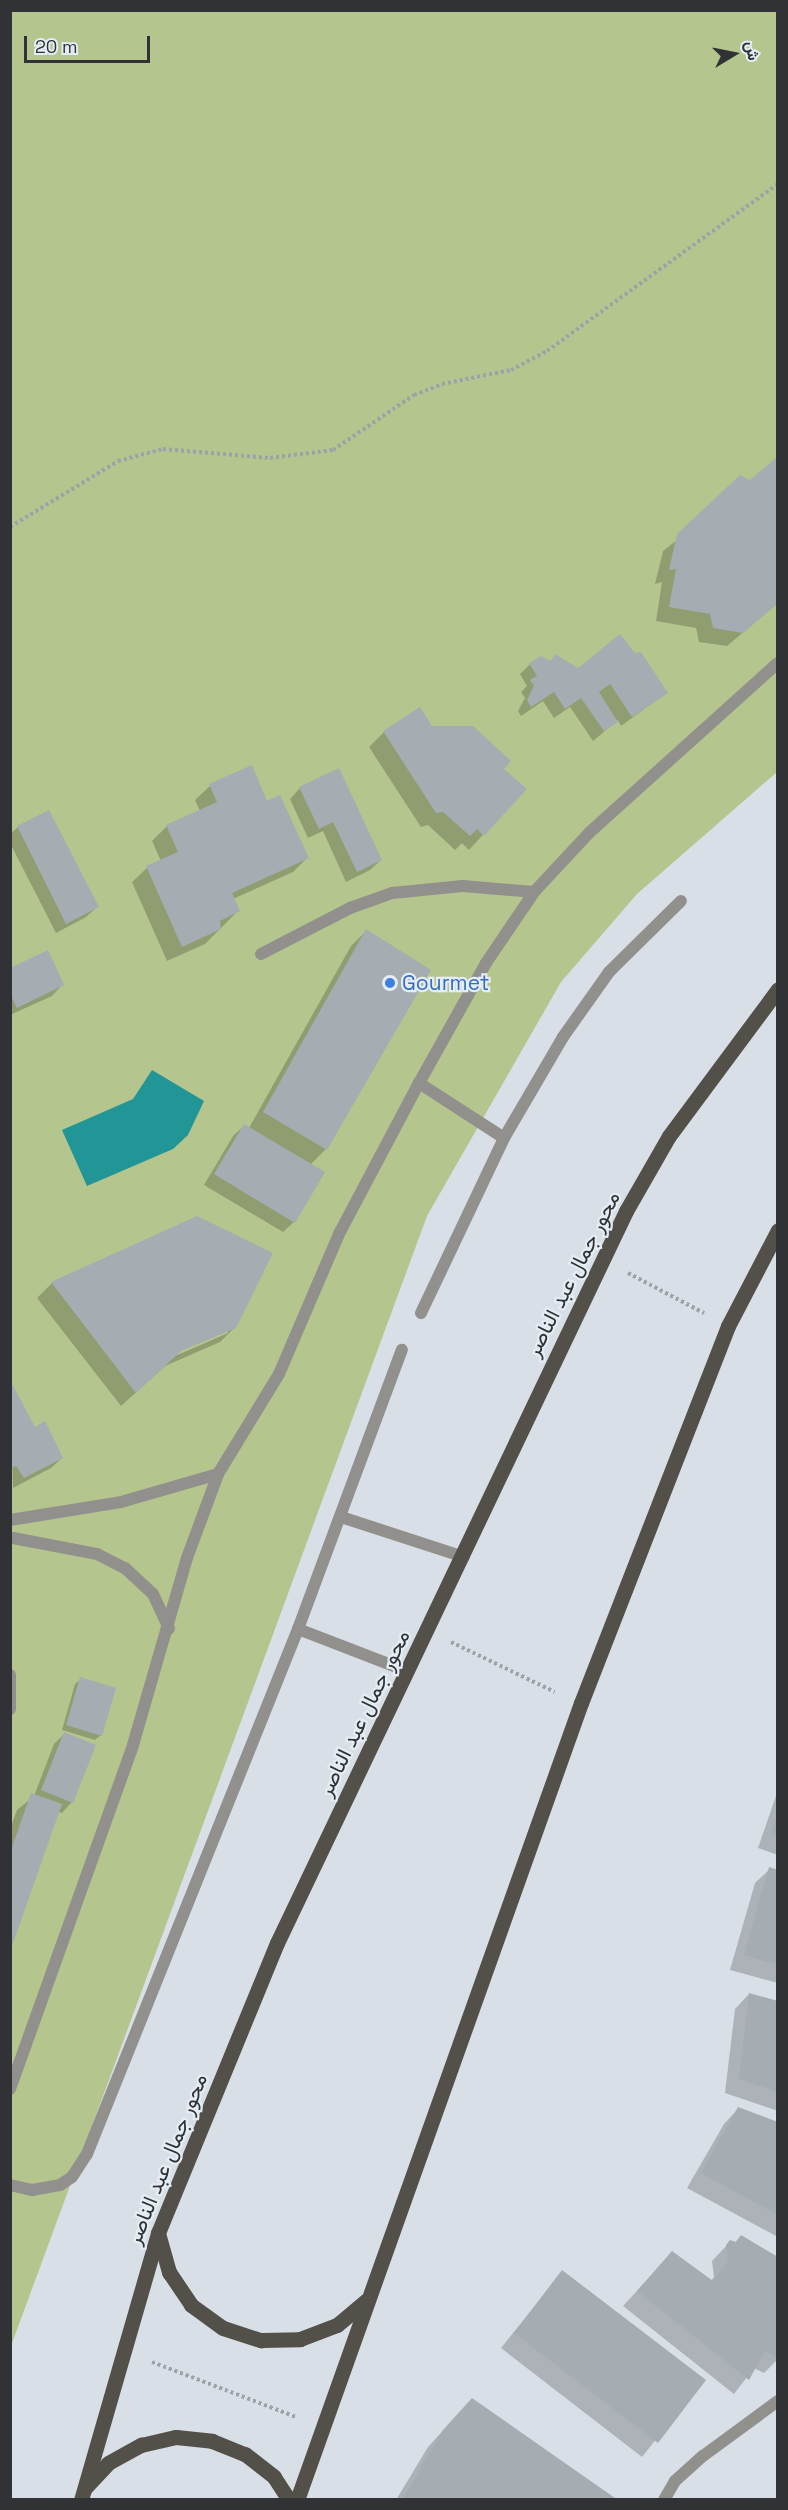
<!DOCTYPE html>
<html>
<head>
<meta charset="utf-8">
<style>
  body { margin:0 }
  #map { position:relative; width:788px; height:2510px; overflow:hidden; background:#d8dfe6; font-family:"Space Grotesk",Vazirmatn,sans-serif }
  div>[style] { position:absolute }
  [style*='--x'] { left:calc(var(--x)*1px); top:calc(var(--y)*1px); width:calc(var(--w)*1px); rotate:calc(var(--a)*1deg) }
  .green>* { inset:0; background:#b5c58e }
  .water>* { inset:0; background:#229596 }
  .shadow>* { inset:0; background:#0003 }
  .building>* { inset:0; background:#a5acb2 }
  .path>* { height:4px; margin-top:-2px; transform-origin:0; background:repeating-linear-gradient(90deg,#9ca2a7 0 3px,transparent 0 6px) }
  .lane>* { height:12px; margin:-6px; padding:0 6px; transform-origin:6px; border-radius:6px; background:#92908c }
  .street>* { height:12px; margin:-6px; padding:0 6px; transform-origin:6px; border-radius:6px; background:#92908c }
  .primary>* { height:15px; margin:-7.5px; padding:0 7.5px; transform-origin:7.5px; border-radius:7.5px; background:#53504a }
  .dots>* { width:16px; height:16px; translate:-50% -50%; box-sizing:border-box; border:3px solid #e5edf4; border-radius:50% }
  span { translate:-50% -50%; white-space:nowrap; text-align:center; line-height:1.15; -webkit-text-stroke:4.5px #e5edf4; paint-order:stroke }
  .shop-label { font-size:21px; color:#366cbe }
  .left { translate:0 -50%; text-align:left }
  .street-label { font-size:21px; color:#303235 }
  .frame { position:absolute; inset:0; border:12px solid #303235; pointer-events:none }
  .north { position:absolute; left:704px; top:24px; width:60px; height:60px; -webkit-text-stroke:4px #e5edf4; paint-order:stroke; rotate:80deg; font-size:16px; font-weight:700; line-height:24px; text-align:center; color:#303235 }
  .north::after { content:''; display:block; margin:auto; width:21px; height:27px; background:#303235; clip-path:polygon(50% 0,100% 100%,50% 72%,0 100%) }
  .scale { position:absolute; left:24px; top:36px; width:126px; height:27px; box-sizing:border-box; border:3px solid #303235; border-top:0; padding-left:8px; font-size:18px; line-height:21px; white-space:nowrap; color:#303235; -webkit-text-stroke:4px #e5edf4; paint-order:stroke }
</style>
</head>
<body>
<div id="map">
  <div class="green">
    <i style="clip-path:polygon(11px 11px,777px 11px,777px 772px,637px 894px,561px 982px,427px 1216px,11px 2346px)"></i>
  </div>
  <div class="water">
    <i style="clip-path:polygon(152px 1070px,204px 1101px,188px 1135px,173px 1149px,87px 1186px,62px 1130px,133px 1099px)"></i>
  </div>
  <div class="shadow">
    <i style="clip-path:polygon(751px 482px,778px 603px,727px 646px,699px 642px,696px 628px,656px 621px,662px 582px,655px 584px,663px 551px)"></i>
    <i style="clip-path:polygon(556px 656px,578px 670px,666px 693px,621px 726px,618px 720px,593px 741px,570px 707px,554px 718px,543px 701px,521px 716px,518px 711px,525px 698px,521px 692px,527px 686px,520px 674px,530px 664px,549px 662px)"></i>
    <i style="clip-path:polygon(431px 728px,502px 769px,525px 789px,469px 850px,462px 843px,455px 850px,428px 825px,421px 827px,369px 747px,384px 732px)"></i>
    <i style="clip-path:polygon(210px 786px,266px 803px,307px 858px,293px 872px,233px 899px,238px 911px,205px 944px,167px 961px,132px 882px,147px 868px,161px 861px,152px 841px,167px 826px,200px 811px,195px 800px)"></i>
    <i style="clip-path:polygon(300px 788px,381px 860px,370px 870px,346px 882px,323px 831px,308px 838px,290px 799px)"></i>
    <i style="clip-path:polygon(18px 827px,97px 907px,86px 917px,56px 933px,10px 843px,10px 834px)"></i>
    <i style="clip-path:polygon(366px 931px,326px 1149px,310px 1165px,294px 1222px,283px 1232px,204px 1185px,233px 1136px,244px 1126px,249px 1128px,351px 946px)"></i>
    <i style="clip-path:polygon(10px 970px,62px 985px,52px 996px,10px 1015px)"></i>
    <i style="clip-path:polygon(evenodd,197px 1218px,235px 1327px,220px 1342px,165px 1366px,121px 1406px,37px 1298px,52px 1283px,197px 1218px,228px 1330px,228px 1333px,175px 1356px,174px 1353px,228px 1330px)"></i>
    <i style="clip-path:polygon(10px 1383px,34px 1429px,62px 1458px,51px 1468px,13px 1488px)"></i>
    <i style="clip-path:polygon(81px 1679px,101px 1735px,95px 1740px,62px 1730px,75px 1684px)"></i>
    <i style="clip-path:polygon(64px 1734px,72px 1802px,62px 1813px,57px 1811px,10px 1945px,10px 1829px,17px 1810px,34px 1796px,54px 1744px)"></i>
    <i style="clip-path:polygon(778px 1790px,778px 1855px,758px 1848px)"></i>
    <i style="clip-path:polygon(770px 1869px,778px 1872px,778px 1983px,730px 1970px,755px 1883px)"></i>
    <i style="clip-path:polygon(749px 1994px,778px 2002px,778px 2111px,725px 2093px,735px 2009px)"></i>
    <i style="clip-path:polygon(738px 2109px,778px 2124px,778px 2237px,687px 2188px,724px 2124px)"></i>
    <i style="clip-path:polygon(741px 2237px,778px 2259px,778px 2359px,764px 2373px,754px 2368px,734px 2394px,623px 2306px,658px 2268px,711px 2281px,714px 2277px,712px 2261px,730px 2242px,734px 2243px)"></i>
    <i style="clip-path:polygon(562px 2272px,703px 2380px,642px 2457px,501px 2348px)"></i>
    <i style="clip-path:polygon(458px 2414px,612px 2500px,396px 2500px,428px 2447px)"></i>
  </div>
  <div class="building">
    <i style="clip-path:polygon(778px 456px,778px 603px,743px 633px,713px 628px,710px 614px,669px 607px,676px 569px,669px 570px,677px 534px,740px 475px,750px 480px)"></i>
    <i style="clip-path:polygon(620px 634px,635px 653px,641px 652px,668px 693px,632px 717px,610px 684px,599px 692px,618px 722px,604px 731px,581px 698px,565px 709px,554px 692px,531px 707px,527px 700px,534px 686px,530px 680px,537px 676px,529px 663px,541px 656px,551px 661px,555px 654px,578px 668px)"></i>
    <i style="clip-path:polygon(420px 707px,432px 726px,473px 726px,511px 761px,504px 769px,527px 789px,484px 836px,477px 829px,470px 836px,443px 812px,436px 813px,383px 731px)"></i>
    <i style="clip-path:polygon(252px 765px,267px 801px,280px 795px,309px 858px,232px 893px,240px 911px,220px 921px,221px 929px,182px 947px,146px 866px,178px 852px,166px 825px,217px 802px,209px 784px)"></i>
    <i style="clip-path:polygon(339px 768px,382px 860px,357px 872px,333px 822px,319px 829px,299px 787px)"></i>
    <i style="clip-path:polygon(49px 810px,99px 907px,66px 924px,17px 826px)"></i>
    <i style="clip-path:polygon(366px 929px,431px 970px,327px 1150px,263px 1112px)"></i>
    <i style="clip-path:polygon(48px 950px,64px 985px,17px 1008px,10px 994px,10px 968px)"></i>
    <i style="clip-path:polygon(244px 1124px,325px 1172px,295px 1223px,214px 1174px)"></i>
    <i style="clip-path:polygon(197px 1216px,273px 1253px,236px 1328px,181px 1351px,136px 1393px,51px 1282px)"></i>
    <i style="clip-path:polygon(10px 1380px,35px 1427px,45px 1421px,63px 1458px,24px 1478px,16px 1466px,10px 1468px)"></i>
    <i style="clip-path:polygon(80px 1677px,116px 1688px,102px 1736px,66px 1725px)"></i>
    <i style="clip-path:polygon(64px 1732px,96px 1745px,73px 1803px,41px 1790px)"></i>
    <i style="clip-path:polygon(31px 1793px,62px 1804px,11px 1949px,10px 1853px)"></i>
    <i style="clip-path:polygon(777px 1816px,778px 1816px,778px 1836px,771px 1834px)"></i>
    <i style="clip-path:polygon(769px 1867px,778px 1870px,778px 1965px,744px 1955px)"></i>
    <i style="clip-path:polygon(749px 1993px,778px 2001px,778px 2092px,739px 2079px)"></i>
    <i style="clip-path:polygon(738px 2107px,778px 2122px,778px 2215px,701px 2173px)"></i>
    <i style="clip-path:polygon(741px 2235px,778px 2257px,778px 2358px,765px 2351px,749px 2380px,637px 2291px,672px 2251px,713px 2281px,728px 2261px,726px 2245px,730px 2240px,736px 2242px)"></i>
    <i style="clip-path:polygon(562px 2270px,706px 2380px,658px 2443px,514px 2333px)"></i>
    <i style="clip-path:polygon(472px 2398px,615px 2498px,614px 2500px,402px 2500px,443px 2430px)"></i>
  </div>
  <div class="path">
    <i style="--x:10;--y:527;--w:127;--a:-31.4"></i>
    <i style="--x:118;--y:461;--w:47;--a:-14.9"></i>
    <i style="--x:163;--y:449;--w:107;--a:4.8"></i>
    <i style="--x:270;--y:458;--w:64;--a:-7.2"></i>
    <i style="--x:333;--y:450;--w:98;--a:-34.2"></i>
    <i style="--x:414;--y:395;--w:30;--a:-21"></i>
    <i style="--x:442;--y:384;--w:70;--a:-11.5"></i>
    <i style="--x:511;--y:370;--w:41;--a:-27.8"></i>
    <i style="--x:547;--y:351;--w:285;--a:-35.9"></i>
    <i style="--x:628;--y:1273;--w:86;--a:27.8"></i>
    <i style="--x:451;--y:1642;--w:115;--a:25.7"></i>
    <i style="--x:152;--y:2362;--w:154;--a:20.9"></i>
  </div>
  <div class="lane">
    <i style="--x:419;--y:1083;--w:101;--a:32.9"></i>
    <i style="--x:421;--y:1313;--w:194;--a:-64.6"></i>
    <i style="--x:504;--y:1138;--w:117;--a:-59.7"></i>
    <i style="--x:563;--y:1037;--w:80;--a:-54.7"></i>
    <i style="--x:609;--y:972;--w:101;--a:-44.6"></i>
    <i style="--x:341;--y:1517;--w:129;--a:18"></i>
    <i style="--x:298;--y:1629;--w:117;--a:21.1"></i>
    <i style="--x:10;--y:2185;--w:23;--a:13"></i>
    <i style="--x:32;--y:2190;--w:28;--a:-10"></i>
    <i style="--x:60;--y:2185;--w:14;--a:-34"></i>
    <i style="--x:72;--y:2177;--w:27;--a:-57"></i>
    <i style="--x:87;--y:2154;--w:566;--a:-68.1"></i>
    <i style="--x:298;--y:1629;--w:298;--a:-69.6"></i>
  </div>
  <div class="street">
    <i style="--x:261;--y:954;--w:100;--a:-27.3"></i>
    <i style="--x:350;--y:908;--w:45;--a:-19.7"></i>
    <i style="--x:392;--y:893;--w:71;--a:-5.6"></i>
    <i style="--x:463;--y:886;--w:71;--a:4.8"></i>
    <i style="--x:10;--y:1520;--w:112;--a:-9.2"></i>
    <i style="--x:121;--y:1502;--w:101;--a:-16.1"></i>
    <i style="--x:13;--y:1538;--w:86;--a:10.8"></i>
    <i style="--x:97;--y:1554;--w:31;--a:27"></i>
    <i style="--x:125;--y:1568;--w:38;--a:43"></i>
    <i style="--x:153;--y:1594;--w:38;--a:65"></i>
    <i style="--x:10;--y:1675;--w:34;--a:90"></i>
    <i style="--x:10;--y:2089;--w:365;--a:-70.3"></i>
    <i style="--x:133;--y:1745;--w:195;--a:-73.9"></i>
    <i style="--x:187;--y:1558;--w:90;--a:-69.7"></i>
    <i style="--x:218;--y:1474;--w:117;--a:-58.6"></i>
    <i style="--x:279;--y:1374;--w:155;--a:-66.8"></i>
    <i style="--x:340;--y:1232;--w:169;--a:-62.1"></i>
    <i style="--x:419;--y:1083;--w:137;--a:-60.8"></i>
    <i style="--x:486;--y:963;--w:86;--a:-55.9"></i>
    <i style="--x:534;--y:892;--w:82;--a:-47"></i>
    <i style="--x:590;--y:832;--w:253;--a:-42"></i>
    <i style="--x:664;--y:2500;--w:22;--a:-60"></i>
    <i style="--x:675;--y:2481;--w:38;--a:-42"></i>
    <i style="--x:703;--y:2456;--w:93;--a:-36.3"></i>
  </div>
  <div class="primary">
    <i style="--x:158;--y:2233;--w:41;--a:74.2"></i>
    <i style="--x:169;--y:2272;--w:40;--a:56"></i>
    <i style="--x:191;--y:2305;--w:39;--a:36"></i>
    <i style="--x:223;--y:2328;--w:40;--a:18"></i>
    <i style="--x:261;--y:2340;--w:39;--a:-1"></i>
    <i style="--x:300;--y:2339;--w:40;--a:-21"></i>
    <i style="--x:337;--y:2325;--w:38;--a:-40"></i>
    <i style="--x:85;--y:2488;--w:34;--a:-47"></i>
    <i style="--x:108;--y:2463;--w:38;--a:-29"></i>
    <i style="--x:141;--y:2445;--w:36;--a:-13"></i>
    <i style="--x:176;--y:2437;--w:36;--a:6"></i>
    <i style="--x:212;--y:2441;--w:35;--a:22"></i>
    <i style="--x:245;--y:2454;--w:37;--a:38"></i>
    <i style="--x:274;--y:2477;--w:27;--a:57"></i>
    <i style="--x:81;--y:2500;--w:278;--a:-73.9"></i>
    <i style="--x:158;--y:2233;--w:313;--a:-67.7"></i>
    <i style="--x:277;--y:1943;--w:811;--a:-64.51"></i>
    <i style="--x:626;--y:1211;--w:86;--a:-60.2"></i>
    <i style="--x:669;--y:1136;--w:183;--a:-53.4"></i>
    <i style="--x:297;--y:2500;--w:846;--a:-70.39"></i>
    <i style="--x:581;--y:1703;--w:405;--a:-68.7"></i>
    <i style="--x:728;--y:1326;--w:108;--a:-62.5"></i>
  </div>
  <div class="dots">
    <i style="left:390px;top:983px;background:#3f7fe0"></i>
  </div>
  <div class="shop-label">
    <span class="left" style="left:402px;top:983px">Gourmet</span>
  </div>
  <div class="street-label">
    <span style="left:573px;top:1274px;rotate:-63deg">محور جمال عبد الناصر</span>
    <span style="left:364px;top:1713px;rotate:-64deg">محور جمال عبد الناصر</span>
    <span style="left:167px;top:2159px;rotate:-68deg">محور جمال عبد الناصر</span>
  </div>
  <div class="frame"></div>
  <div class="north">ش</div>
  <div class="scale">20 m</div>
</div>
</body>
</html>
